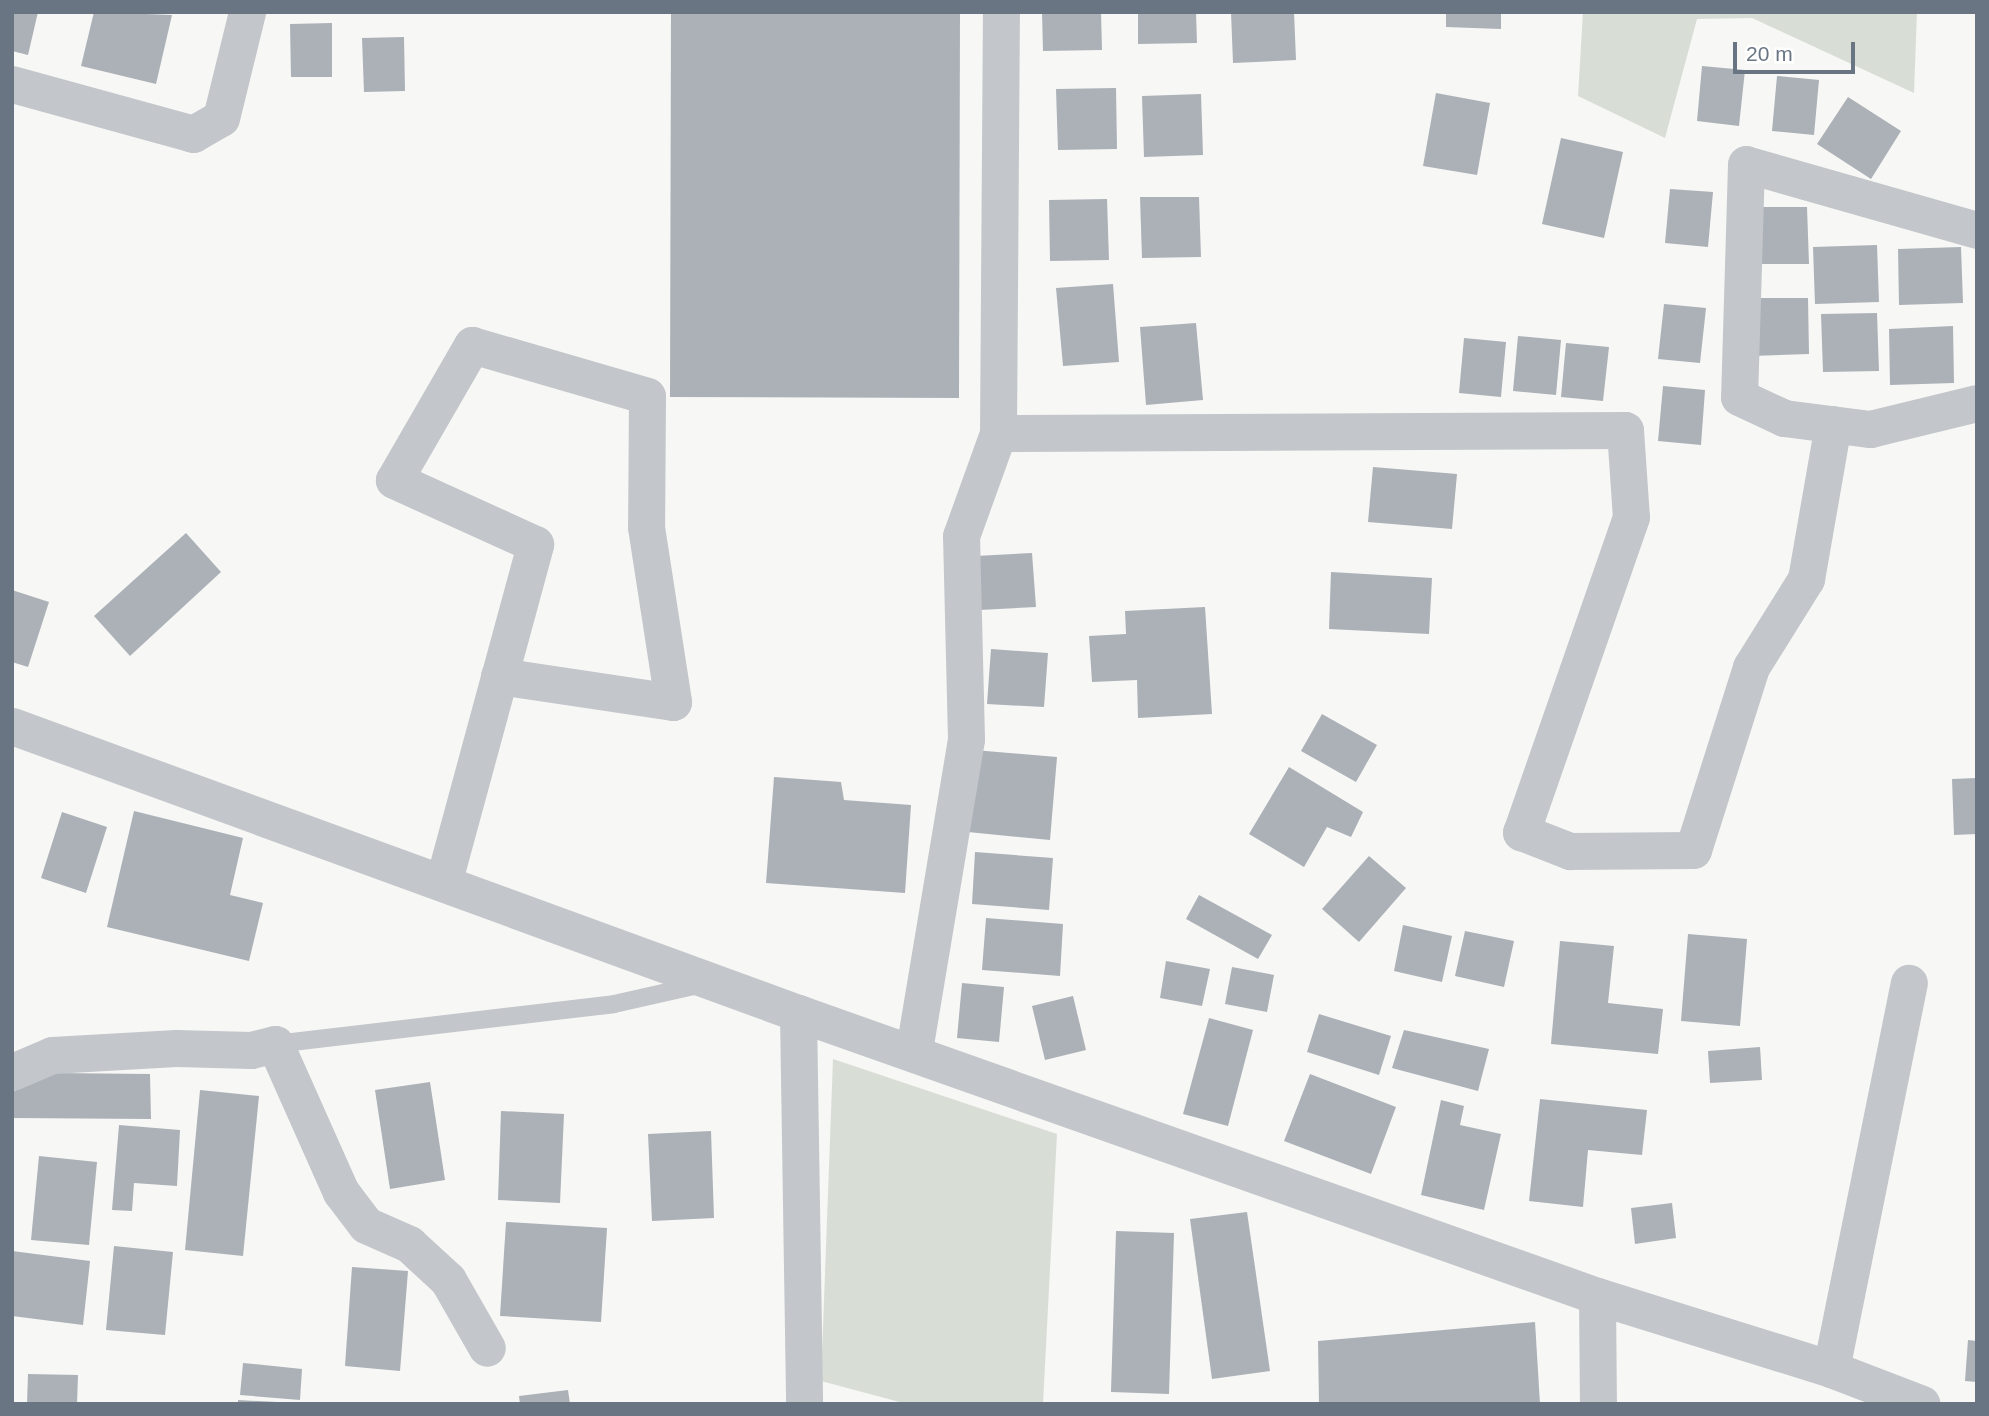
<!DOCTYPE html>
<html>
<head>
<meta charset="utf-8">
<style>
  body { margin:0 }
  #map { position:relative; width:1989px; height:1416px; overflow:hidden; background:#f7f7f5; font-family:Arial,sans-serif }
  div>[style] { position:absolute }
  [style*='--x'] { left:calc(var(--x)*1px); top:calc(var(--y)*1px); width:calc(var(--w)*1px); rotate:calc(var(--a)*1deg) }
  .green>* { inset:0; background:#d8ded6 }
  .building>* { inset:0; background:#abb1b7 }
  .lane>* { height:18px; margin:-9px; padding:0 9px; transform-origin:9px; border-radius:9px; background:#c3c6ca }
  .street>* { height:37px; margin:-18.5px; padding:0 18.5px; transform-origin:18.5px; border-radius:18.5px; background:#c3c6ca }
  span { translate:-50% -50%; white-space:nowrap; text-align:center; line-height:1.15; -webkit-text-stroke:7px #fff; paint-order:stroke }
  .frame { position:absolute; inset:0; border:14px solid #697583; pointer-events:none }
  .scale { position:absolute; left:1733px; top:42px; width:122px; height:32px; box-sizing:border-box; border:4px solid #697583; border-top:0; padding-left:9px; font-size:21px; line-height:24px; white-space:nowrap; color:#697583; -webkit-text-stroke:5px #fff; paint-order:stroke }
</style>
</head>
<body>
<div id="map">
  <div class="green">
    <i style="clip-path:polygon(1583px 12px,1917px 12px,1914px 93px,1752px 18px,1697px 19px,1665px 138px,1578px 96px)"></i>
    <i style="clip-path:polygon(833px 1059px,1057px 1134px,1043px 1404px,907px 1404px,821px 1381px)"></i>
  </div>
  <div class="building">
    <i style="clip-path:polygon(12px 12px,38px 12px,28px 55px,12px 51px)"></i>
    <i style="clip-path:polygon(94px 12px,172px 15px,156px 84px,81px 66px)"></i>
    <i style="clip-path:polygon(671px 12px,960px 12px,959px 398px,670px 397px)"></i>
    <i style="clip-path:polygon(1042px 12px,1101px 12px,1102px 50px,1043px 51px)"></i>
    <i style="clip-path:polygon(1138px 12px,1196px 12px,1197px 43px,1138px 44px)"></i>
    <i style="clip-path:polygon(1231px 12px,1294px 12px,1296px 60px,1233px 63px)"></i>
    <i style="clip-path:polygon(1446px 12px,1501px 12px,1501px 29px,1446px 27px)"></i>
    <i style="clip-path:polygon(332px 23px,332px 77px,291px 77px,290px 24px)"></i>
    <i style="clip-path:polygon(404px 37px,405px 91px,364px 92px,362px 38px)"></i>
    <i style="clip-path:polygon(1702px 66px,1745px 70px,1739px 126px,1697px 121px)"></i>
    <i style="clip-path:polygon(1777px 76px,1819px 80px,1814px 135px,1772px 131px)"></i>
    <i style="clip-path:polygon(1116px 88px,1117px 149px,1058px 150px,1056px 89px)"></i>
    <i style="clip-path:polygon(1436px 93px,1490px 103px,1477px 175px,1423px 166px)"></i>
    <i style="clip-path:polygon(1201px 94px,1203px 155px,1144px 157px,1142px 96px)"></i>
    <i style="clip-path:polygon(1848px 97px,1901px 131px,1871px 179px,1817px 144px)"></i>
    <i style="clip-path:polygon(1561px 138px,1623px 152px,1604px 238px,1542px 224px)"></i>
    <i style="clip-path:polygon(1670px 189px,1713px 192px,1708px 247px,1665px 243px)"></i>
    <i style="clip-path:polygon(1140px 197px,1199px 197px,1201px 257px,1142px 258px)"></i>
    <i style="clip-path:polygon(1107px 199px,1109px 260px,1050px 261px,1049px 200px)"></i>
    <i style="clip-path:polygon(1750px 207px,1807px 207px,1809px 264px,1752px 264px)"></i>
    <i style="clip-path:polygon(1877px 245px,1879px 302px,1815px 304px,1813px 247px)"></i>
    <i style="clip-path:polygon(1961px 247px,1963px 303px,1899px 305px,1898px 249px)"></i>
    <i style="clip-path:polygon(1113px 284px,1119px 362px,1063px 366px,1056px 288px)"></i>
    <i style="clip-path:polygon(1751px 298px,1808px 298px,1809px 354px,1752px 356px)"></i>
    <i style="clip-path:polygon(1664px 304px,1706px 308px,1700px 363px,1658px 359px)"></i>
    <i style="clip-path:polygon(1877px 313px,1879px 371px,1823px 372px,1821px 314px)"></i>
    <i style="clip-path:polygon(1196px 323px,1203px 400px,1146px 405px,1140px 327px)"></i>
    <i style="clip-path:polygon(1953px 326px,1954px 383px,1890px 385px,1889px 329px)"></i>
    <i style="clip-path:polygon(1518px 336px,1561px 340px,1556px 395px,1513px 391px)"></i>
    <i style="clip-path:polygon(1464px 338px,1506px 342px,1501px 397px,1459px 393px)"></i>
    <i style="clip-path:polygon(1566px 343px,1609px 347px,1603px 401px,1561px 397px)"></i>
    <i style="clip-path:polygon(1663px 386px,1705px 390px,1701px 445px,1658px 441px)"></i>
    <i style="clip-path:polygon(1373px 467px,1457px 474px,1452px 529px,1368px 522px)"></i>
    <i style="clip-path:polygon(186px 533px,221px 572px,130px 656px,94px 616px)"></i>
    <i style="clip-path:polygon(1032px 553px,1036px 607px,979px 610px,976px 556px)"></i>
    <i style="clip-path:polygon(1331px 572px,1432px 578px,1429px 634px,1329px 629px)"></i>
    <i style="clip-path:polygon(12px 590px,49px 602px,28px 667px,12px 662px)"></i>
    <i style="clip-path:polygon(1205px 607px,1212px 714px,1138px 718px,1137px 680px,1092px 682px,1089px 636px,1126px 634px,1125px 611px)"></i>
    <i style="clip-path:polygon(991px 649px,1048px 653px,1044px 707px,987px 704px)"></i>
    <i style="clip-path:polygon(1322px 714px,1377px 745px,1356px 782px,1301px 751px)"></i>
    <i style="clip-path:polygon(974px 750px,1057px 757px,1050px 840px,968px 832px)"></i>
    <i style="clip-path:polygon(1289px 767px,1363px 812px,1351px 837px,1327px 827px,1304px 867px,1249px 834px)"></i>
    <i style="clip-path:polygon(774px 777px,841px 782px,844px 800px,911px 805px,905px 893px,766px 883px)"></i>
    <i style="clip-path:polygon(1977px 778px,1977px 834px,1954px 835px,1952px 779px)"></i>
    <i style="clip-path:polygon(134px 811px,243px 838px,230px 895px,263px 903px,249px 961px,107px 927px)"></i>
    <i style="clip-path:polygon(62px 812px,107px 827px,86px 893px,41px 878px)"></i>
    <i style="clip-path:polygon(975px 852px,1053px 858px,1049px 910px,972px 904px)"></i>
    <i style="clip-path:polygon(1369px 856px,1406px 888px,1359px 942px,1322px 909px)"></i>
    <i style="clip-path:polygon(1199px 895px,1272px 935px,1258px 959px,1186px 919px)"></i>
    <i style="clip-path:polygon(986px 918px,1063px 924px,1060px 976px,982px 970px)"></i>
    <i style="clip-path:polygon(1403px 925px,1452px 936px,1442px 982px,1394px 971px)"></i>
    <i style="clip-path:polygon(1465px 931px,1514px 941px,1504px 987px,1455px 976px)"></i>
    <i style="clip-path:polygon(1688px 934px,1747px 939px,1740px 1026px,1681px 1021px)"></i>
    <i style="clip-path:polygon(1560px 941px,1614px 946px,1608px 1003px,1663px 1009px,1658px 1054px,1551px 1044px)"></i>
    <i style="clip-path:polygon(1166px 961px,1210px 969px,1202px 1006px,1160px 998px)"></i>
    <i style="clip-path:polygon(1232px 967px,1274px 975px,1267px 1012px,1225px 1004px)"></i>
    <i style="clip-path:polygon(962px 983px,1004px 987px,999px 1042px,957px 1038px)"></i>
    <i style="clip-path:polygon(1073px 996px,1086px 1050px,1045px 1060px,1032px 1006px)"></i>
    <i style="clip-path:polygon(1319px 1014px,1391px 1036px,1379px 1075px,1307px 1052px)"></i>
    <i style="clip-path:polygon(1209px 1018px,1253px 1030px,1228px 1126px,1183px 1114px)"></i>
    <i style="clip-path:polygon(1404px 1030px,1489px 1049px,1478px 1091px,1392px 1068px)"></i>
    <i style="clip-path:polygon(1760px 1047px,1762px 1080px,1710px 1083px,1708px 1051px)"></i>
    <i style="clip-path:polygon(54px 1073px,150px 1074px,151px 1119px,12px 1118px,12px 1092px)"></i>
    <i style="clip-path:polygon(1310px 1074px,1396px 1107px,1371px 1174px,1284px 1141px)"></i>
    <i style="clip-path:polygon(430px 1082px,445px 1180px,390px 1189px,375px 1090px)"></i>
    <i style="clip-path:polygon(200px 1090px,259px 1096px,243px 1256px,185px 1250px)"></i>
    <i style="clip-path:polygon(1540px 1099px,1647px 1110px,1642px 1155px,1588px 1150px,1583px 1207px,1529px 1201px)"></i>
    <i style="clip-path:polygon(1441px 1100px,1464px 1106px,1460px 1125px,1501px 1134px,1484px 1210px,1421px 1195px)"></i>
    <i style="clip-path:polygon(501px 1111px,564px 1114px,560px 1203px,498px 1200px)"></i>
    <i style="clip-path:polygon(119px 1125px,180px 1130px,177px 1186px,134px 1183px,132px 1211px,112px 1210px)"></i>
    <i style="clip-path:polygon(711px 1131px,714px 1218px,652px 1221px,648px 1134px)"></i>
    <i style="clip-path:polygon(39px 1156px,97px 1162px,89px 1245px,31px 1240px)"></i>
    <i style="clip-path:polygon(1672px 1203px,1676px 1238px,1635px 1244px,1631px 1208px)"></i>
    <i style="clip-path:polygon(1247px 1212px,1270px 1371px,1212px 1379px,1190px 1219px)"></i>
    <i style="clip-path:polygon(506px 1222px,607px 1228px,601px 1322px,500px 1316px)"></i>
    <i style="clip-path:polygon(1116px 1231px,1174px 1233px,1169px 1394px,1111px 1392px)"></i>
    <i style="clip-path:polygon(114px 1246px,173px 1252px,165px 1335px,106px 1330px)"></i>
    <i style="clip-path:polygon(12px 1251px,90px 1261px,83px 1325px,12px 1316px)"></i>
    <i style="clip-path:polygon(352px 1267px,408px 1271px,400px 1371px,345px 1366px)"></i>
    <i style="clip-path:polygon(1535px 1322px,1540px 1404px,1319px 1404px,1318px 1341px)"></i>
    <i style="clip-path:polygon(1968px 1340px,1977px 1341px,1977px 1382px,1965px 1381px)"></i>
    <i style="clip-path:polygon(243px 1363px,302px 1369px,300px 1400px,240px 1395px)"></i>
    <i style="clip-path:polygon(28px 1374px,78px 1375px,77px 1404px,27px 1404px)"></i>
    <i style="clip-path:polygon(568px 1390px,570px 1404px,520px 1404px,519px 1396px)"></i>
    <i style="clip-path:polygon(238px 1400px,277px 1402px,277px 1404px,238px 1404px)"></i>
  </div>
  <div class="lane">
    <i style="--x:275;--y:1044;--w:341;--a:-6.7"></i>
    <i style="--x:614;--y:1004;--w:91;--a:-12.7"></i>
  </div>
  <div class="street">
    <i style="--x:12;--y:84;--w:188;--a:15.4"></i>
    <i style="--x:193;--y:134;--w:32;--a:-30"></i>
    <i style="--x:221;--y:118;--w:109;--a:-76.2"></i>
    <i style="--x:1977;--y:230;--w:240;--a:-164.1"></i>
    <i style="--x:1746;--y:164;--w:233;--a:91.7"></i>
    <i style="--x:1739;--y:397;--w:50;--a:25"></i>
    <i style="--x:1784;--y:418;--w:87;--a:7.3"></i>
    <i style="--x:1870;--y:429;--w:110;--a:-13.7"></i>
    <i style="--x:998;--y:433;--w:627;--a:-0.27"></i>
    <i style="--x:1625;--y:430;--w:87;--a:86.1"></i>
    <i style="--x:1631;--y:517;--w:334;--a:109.2"></i>
    <i style="--x:1521;--y:832;--w:53;--a:21.2"></i>
    <i style="--x:1570;--y:851;--w:123;--a:-0.5"></i>
    <i style="--x:1693;--y:850;--w:192;--a:-72.4"></i>
    <i style="--x:1751;--y:667;--w:104;--a:-58"></i>
    <i style="--x:1806;--y:579;--w:157;--a:-80.1"></i>
    <i style="--x:12;--y:726;--w:837;--a:20.06"></i>
    <i style="--x:798;--y:1013;--w:848;--a:19.5"></i>
    <i style="--x:1597;--y:1296;--w:245;--a:17.3"></i>
    <i style="--x:1831;--y:1369;--w:97;--a:21"></i>
    <i style="--x:444;--y:880;--w:348;--a:-74.8"></i>
    <i style="--x:535;--y:544;--w:155;--a:-155.6"></i>
    <i style="--x:394;--y:480;--w:156;--a:-60"></i>
    <i style="--x:472;--y:345;--w:182;--a:16.2"></i>
    <i style="--x:647;--y:396;--w:131;--a:90.4"></i>
    <i style="--x:646;--y:527;--w:177;--a:81.2"></i>
    <i style="--x:673;--y:702;--w:176;--a:-171.5"></i>
    <i style="--x:798;--y:1013;--w:391;--a:89.1"></i>
    <i style="--x:914;--y:1050;--w:315;--a:-80.5"></i>
    <i style="--x:966;--y:739;--w:203;--a:-91.4"></i>
    <i style="--x:961;--y:536;--w:109;--a:-70.2"></i>
    <i style="--x:998;--y:433;--w:421;--a:-89.6"></i>
    <i style="--x:12;--y:1072;--w:43;--a:-23"></i>
    <i style="--x:52;--y:1055;--w:124;--a:-3.2"></i>
    <i style="--x:176;--y:1048;--w:75;--a:1.5"></i>
    <i style="--x:251;--y:1050;--w:25;--a:-14"></i>
    <i style="--x:275;--y:1044;--w:162;--a:66"></i>
    <i style="--x:341;--y:1192;--w:41;--a:52.9"></i>
    <i style="--x:366;--y:1225;--w:47;--a:23.8"></i>
    <i style="--x:409;--y:1244;--w:53;--a:42.7"></i>
    <i style="--x:448;--y:1280;--w:78;--a:60.2"></i>
    <i style="--x:1597;--y:1296;--w:108;--a:89.5"></i>
    <i style="--x:1831;--y:1369;--w:394;--a:-78.6"></i>
  </div>
  <div class="frame"></div>
  <div class="scale">20 m</div>
</div>
</body>
</html>
